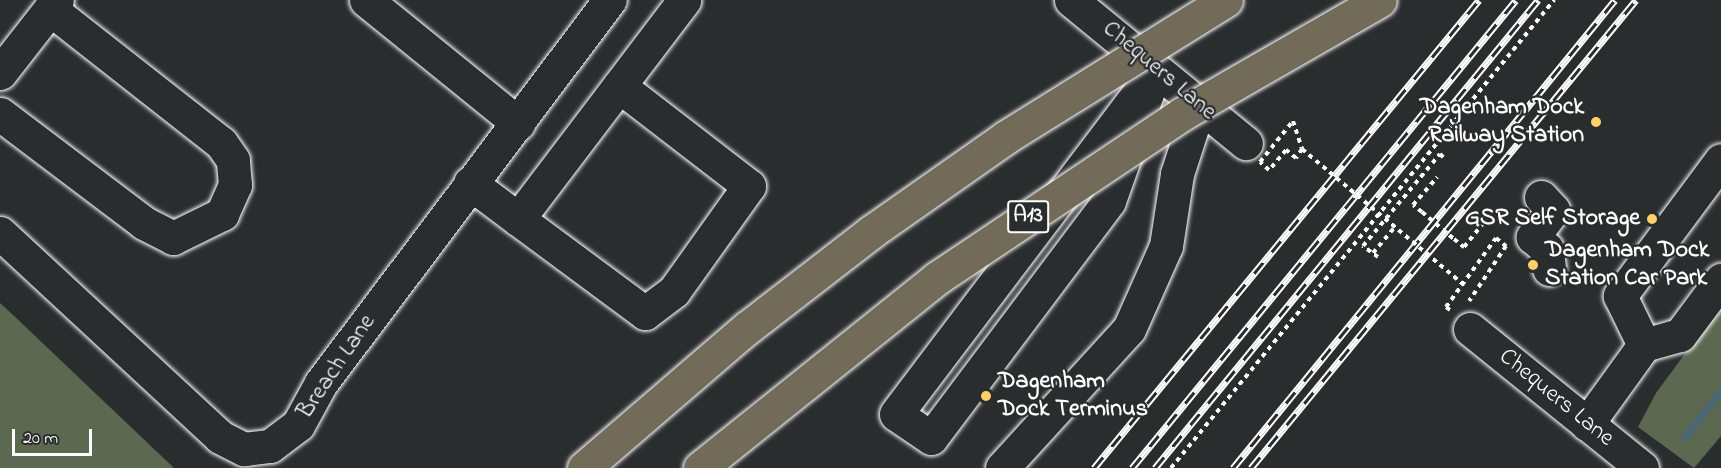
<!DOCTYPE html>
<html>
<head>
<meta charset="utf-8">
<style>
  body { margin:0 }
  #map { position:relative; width:1721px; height:468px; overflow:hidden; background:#2a2d2e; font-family:"Indie Flower",sans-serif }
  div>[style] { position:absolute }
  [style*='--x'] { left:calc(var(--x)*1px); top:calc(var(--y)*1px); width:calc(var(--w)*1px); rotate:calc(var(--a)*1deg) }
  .green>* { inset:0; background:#5d6850 }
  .stream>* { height:8px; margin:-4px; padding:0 4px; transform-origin:4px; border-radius:4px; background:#4d6772 }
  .path>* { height:4px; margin-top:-2px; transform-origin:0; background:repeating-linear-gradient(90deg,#fff 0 4.5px,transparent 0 9px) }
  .roads { filter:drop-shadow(0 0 2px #fff) drop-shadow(0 0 2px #fff) }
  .minor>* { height:33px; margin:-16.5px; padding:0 16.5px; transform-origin:16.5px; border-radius:16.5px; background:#2a2d2e }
  .rail>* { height:7px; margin-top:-3.5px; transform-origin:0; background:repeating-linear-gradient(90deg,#2a2d2e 0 14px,#fff 0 28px); box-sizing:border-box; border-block:2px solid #fff }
  .path-bridge>* { height:4px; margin-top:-2px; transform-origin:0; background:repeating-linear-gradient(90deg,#fff 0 4.5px,transparent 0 9px) }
  .bridges { filter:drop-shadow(0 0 2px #fff) drop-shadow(0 0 2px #fff) }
  .highway-bridge>* { height:33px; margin:-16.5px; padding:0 16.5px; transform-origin:16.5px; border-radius:16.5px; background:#726b5a }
  .dots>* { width:16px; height:16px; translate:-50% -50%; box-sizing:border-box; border:3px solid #2a2d2e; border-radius:50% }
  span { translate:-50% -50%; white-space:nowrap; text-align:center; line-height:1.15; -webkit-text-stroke:4.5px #2a2d2e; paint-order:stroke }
  .shield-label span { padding:2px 4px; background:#2a2d2e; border:2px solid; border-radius:4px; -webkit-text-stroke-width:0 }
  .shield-label { font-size:22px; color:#fff; font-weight:700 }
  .street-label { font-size:24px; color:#fff }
  .poi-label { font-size:24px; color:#fff; font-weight:700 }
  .right { translate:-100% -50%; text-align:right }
  .left { translate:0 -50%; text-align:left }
  .scale { position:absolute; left:12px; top:429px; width:80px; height:27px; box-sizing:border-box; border:3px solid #fff; border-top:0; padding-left:8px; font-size:18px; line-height:21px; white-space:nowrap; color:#fff; -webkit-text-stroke:4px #2a2d2e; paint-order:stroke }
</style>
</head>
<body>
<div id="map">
  <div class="green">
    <i style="clip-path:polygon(0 303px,12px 314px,174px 468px,0 468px)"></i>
    <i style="clip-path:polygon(1721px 305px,1721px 436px,1694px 468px,1638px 427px,1656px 393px)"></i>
  </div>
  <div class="stream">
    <i style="--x:1685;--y:438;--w:59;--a:-52.5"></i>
  </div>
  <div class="path">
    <i style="--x:1293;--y:121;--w:29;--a:72"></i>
    <i style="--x:1302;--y:149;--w:11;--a:124"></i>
    <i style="--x:1296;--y:158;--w:13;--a:-141"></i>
    <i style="--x:1286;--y:150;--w:26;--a:130"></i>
    <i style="--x:1269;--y:170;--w:12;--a:-138"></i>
    <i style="--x:1260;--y:162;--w:53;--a:-51.2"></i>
    <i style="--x:1422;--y:212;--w:11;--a:-142"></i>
    <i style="--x:1413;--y:205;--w:37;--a:-49"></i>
    <i style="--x:1454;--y:239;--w:13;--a:39"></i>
    <i style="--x:1464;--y:247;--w:36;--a:-51"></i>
    <i style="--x:1373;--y:253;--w:34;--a:-50"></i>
    <i style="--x:1378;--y:257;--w:19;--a:-144"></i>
    <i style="--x:1363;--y:246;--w:120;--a:-50.1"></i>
    <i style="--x:1440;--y:154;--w:7;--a:45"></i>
    <i style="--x:1450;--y:310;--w:5;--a:-143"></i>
    <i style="--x:1446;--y:307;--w:85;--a:-54.1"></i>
    <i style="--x:1496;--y:238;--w:13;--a:39"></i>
    <i style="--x:1506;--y:246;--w:66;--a:123.9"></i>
    <i style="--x:1171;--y:468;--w:605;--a:-50.7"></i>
  </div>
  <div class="roads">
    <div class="minor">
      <i style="--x:366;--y:0;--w:196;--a:39"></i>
      <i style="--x:1071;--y:0;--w:226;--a:39.3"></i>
      <i style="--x:1155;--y:71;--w:138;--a:109.5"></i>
      <i style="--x:1109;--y:201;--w:296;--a:126.9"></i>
      <i style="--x:931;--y:438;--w:42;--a:-145.6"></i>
      <i style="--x:896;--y:414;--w:430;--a:-52.9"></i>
      <i style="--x:0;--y:73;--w:81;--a:-52"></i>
      <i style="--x:0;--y:114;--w:181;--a:37.1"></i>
      <i style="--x:144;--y:223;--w:33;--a:27"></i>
      <i style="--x:173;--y:238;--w:55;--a:-26.1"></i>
      <i style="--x:222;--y:214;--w:32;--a:-66"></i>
      <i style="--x:235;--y:185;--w:25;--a:-95"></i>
      <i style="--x:233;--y:160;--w:21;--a:-125"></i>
      <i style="--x:221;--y:143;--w:217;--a:-141.9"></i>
      <i style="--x:50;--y:9;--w:11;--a:-52"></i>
      <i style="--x:470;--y:183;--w:60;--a:36.9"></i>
      <i style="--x:518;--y:219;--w:275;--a:-52.8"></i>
      <i style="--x:1541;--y:197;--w:18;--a:47"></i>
      <i style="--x:1553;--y:210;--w:34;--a:127"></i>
      <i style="--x:1533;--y:237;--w:18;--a:41"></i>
      <i style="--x:1547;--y:249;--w:20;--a:84"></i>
      <i style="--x:518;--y:219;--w:158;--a:36.5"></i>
      <i style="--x:645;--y:313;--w:36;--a:-37"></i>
      <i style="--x:674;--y:291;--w:129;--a:-54.5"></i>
      <i style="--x:749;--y:186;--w:164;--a:-142.4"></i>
      <i style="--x:0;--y:233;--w:300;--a:42.8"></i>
      <i style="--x:220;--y:437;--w:27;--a:27"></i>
      <i style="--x:244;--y:449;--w:26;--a:-7"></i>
      <i style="--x:270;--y:446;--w:35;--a:-37"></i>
      <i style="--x:298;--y:425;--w:48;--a:-61.3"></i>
      <i style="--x:321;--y:383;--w:480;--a:-53"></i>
      <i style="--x:1470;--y:329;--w:221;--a:38.9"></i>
      <i style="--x:1644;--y:345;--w:37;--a:-16"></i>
      <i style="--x:1680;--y:335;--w:69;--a:-53.3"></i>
      <i style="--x:1587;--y:424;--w:97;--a:-54.2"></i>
      <i style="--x:1644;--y:345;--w:55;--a:-116.1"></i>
      <i style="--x:1620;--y:296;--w:169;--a:-53.4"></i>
      <i style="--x:1002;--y:468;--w:188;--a:-47.6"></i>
      <i style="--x:1129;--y:329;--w:91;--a:-66"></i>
      <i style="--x:1166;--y:246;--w:73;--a:-81.3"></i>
      <i style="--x:1177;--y:174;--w:71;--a:-72.1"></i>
    </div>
  </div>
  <div class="rail">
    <i style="--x:1094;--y:468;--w:606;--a:-50.56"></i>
    <i style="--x:1132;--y:468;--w:605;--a:-50.63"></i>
    <i style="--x:1155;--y:468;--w:605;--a:-50.7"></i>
    <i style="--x:1233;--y:468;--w:604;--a:-50.78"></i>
    <i style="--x:1251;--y:468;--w:606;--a:-50.56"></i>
  </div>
  <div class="path-bridge">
    <i style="--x:1302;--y:149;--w:213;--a:40"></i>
    <i style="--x:1422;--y:212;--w:42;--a:40.2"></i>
  </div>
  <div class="bridges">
    <div class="highway-bridge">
      <i style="--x:584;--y:468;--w:215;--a:-40.7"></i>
      <i style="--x:747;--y:328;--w:157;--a:-37.7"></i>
      <i style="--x:871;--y:232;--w:165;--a:-35.1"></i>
      <i style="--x:1006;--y:137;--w:259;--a:-31.9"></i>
      <i style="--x:700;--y:468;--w:304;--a:-38.7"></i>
      <i style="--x:937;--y:278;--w:295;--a:-33.8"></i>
      <i style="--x:1182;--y:114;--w:228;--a:-29.9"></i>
    </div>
  </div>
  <div class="dots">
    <i style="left:1596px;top:122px;background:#ffd166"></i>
    <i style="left:1652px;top:219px;background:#ffd166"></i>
    <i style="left:1533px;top:265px;background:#ffd166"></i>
    <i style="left:986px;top:396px;background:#ffd166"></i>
  </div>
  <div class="shield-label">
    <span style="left:1028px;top:217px">A13</span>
  </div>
  <div class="street-label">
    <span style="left:1159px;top:71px;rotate:40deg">Chequers Lane</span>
    <span style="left:337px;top:367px;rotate:-56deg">Breach Lane</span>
    <span style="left:1556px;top:398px;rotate:39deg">Chequers Lane</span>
  </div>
  <div class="poi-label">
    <span class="right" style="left:1584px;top:122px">Dagenham Dock<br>Railway Station</span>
    <span class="right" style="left:1640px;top:219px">GSR Self Storage</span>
    <span class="left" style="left:1545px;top:265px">Dagenham Dock<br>Station Car Park</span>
    <span class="left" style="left:998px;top:396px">Dagenham<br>Dock Terminus</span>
  </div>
  <div class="scale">20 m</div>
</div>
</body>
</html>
